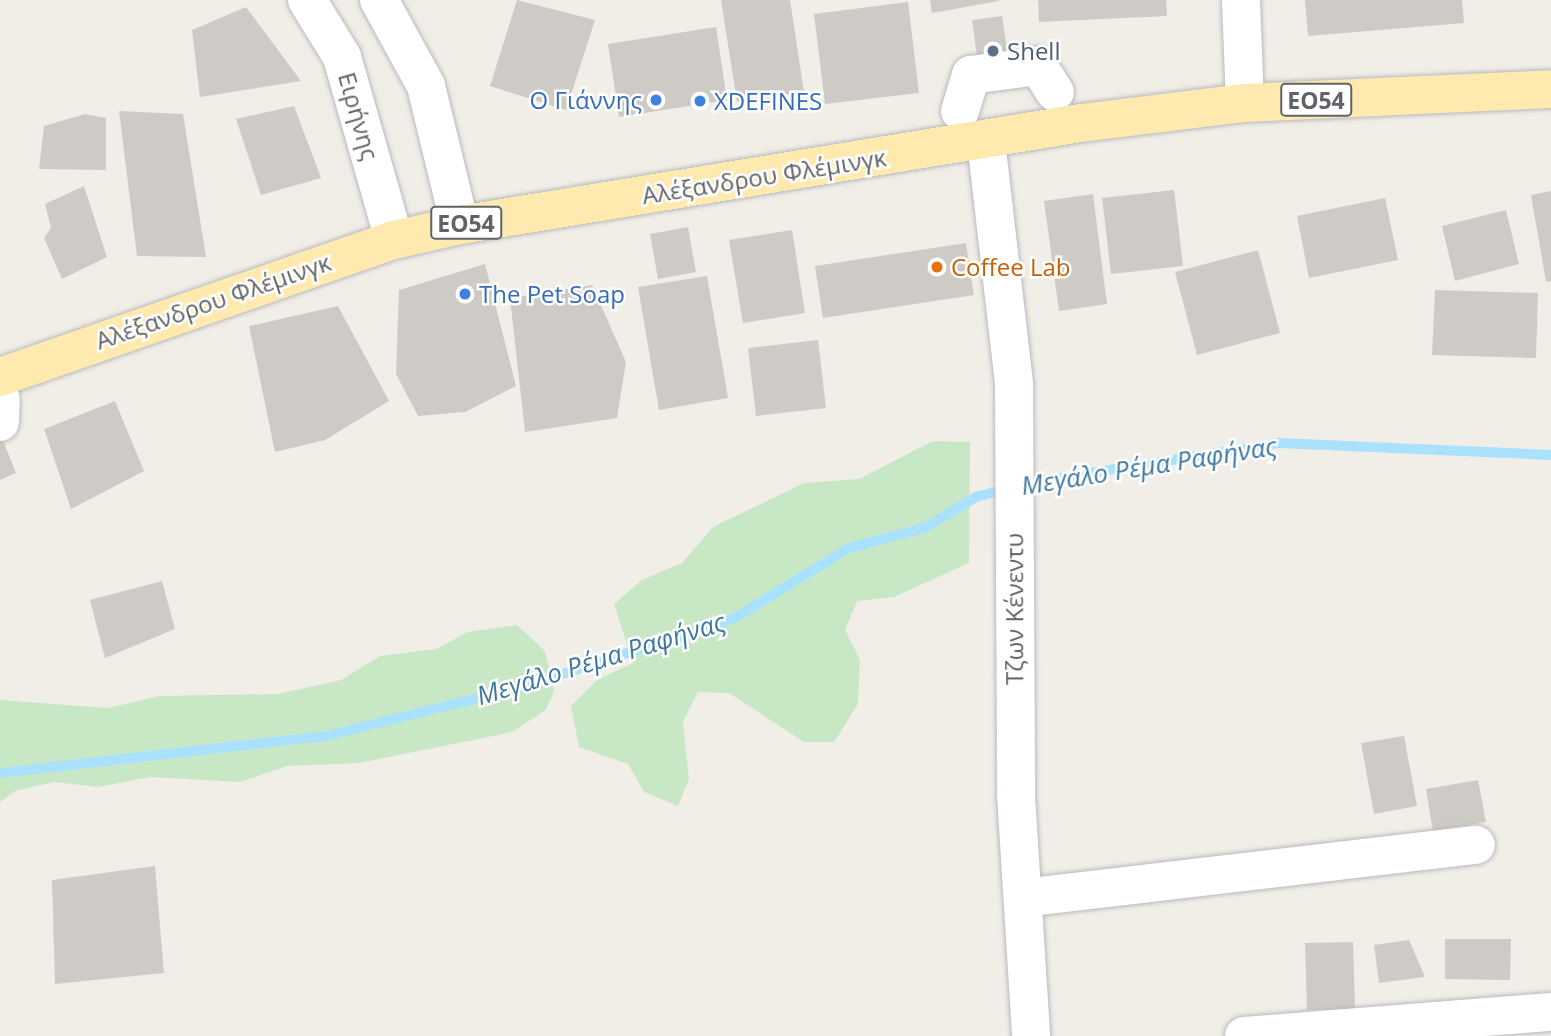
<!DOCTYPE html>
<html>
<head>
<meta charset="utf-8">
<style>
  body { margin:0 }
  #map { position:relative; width:1551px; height:1036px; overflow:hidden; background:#f1eee7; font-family:"Open Sans",sans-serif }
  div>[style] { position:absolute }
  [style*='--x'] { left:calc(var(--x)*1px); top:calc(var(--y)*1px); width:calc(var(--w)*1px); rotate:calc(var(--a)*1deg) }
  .green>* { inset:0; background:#c8e8c5 }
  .stream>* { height:10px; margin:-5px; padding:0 5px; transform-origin:5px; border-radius:5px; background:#aae2fe }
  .building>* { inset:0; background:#cecbc6 }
  .roads { filter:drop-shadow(0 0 2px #b8babe) drop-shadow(0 0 2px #b8babe) }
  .minor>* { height:38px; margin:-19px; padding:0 19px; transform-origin:19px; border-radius:19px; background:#fff }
  .major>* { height:38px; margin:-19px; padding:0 19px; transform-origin:19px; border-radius:19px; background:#fee9af }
  .dots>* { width:19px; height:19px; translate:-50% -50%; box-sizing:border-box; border:4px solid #fff; border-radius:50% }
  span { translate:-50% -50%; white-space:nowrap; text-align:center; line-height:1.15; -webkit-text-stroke:5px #fff; paint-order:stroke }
  .shield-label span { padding:2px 5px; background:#fff; border:2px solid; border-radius:5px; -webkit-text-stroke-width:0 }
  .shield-label { font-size:23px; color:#5f6367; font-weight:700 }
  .service-label { font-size:24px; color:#4e5e75 }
  .left { translate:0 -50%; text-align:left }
  .shop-label { font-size:24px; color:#366cbe }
  .right { translate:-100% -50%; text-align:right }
  .street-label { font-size:24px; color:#5f6367 }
  .food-label { font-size:24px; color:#c56008 }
  .water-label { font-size:26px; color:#3f78a0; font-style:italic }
</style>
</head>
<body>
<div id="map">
  <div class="green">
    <i style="clip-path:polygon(933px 441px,970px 442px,969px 563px,894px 597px,857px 601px,845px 630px,860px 660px,858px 704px,834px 742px,804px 742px,729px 693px,698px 692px,683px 722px,689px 779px,678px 806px,644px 792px,628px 764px,579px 747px,571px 706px,597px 680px,633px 663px,614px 604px,642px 580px,682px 563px,713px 527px,804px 483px,859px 479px)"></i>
    <i style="clip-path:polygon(517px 625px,545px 651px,554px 691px,546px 710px,512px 732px,359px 763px,287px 766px,240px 782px,151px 777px,98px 787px,54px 782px,15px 791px,0 802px,0 700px,108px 708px,159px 696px,278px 694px,341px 680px,380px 656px,436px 649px,468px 632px)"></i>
  </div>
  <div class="stream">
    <i style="--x:1022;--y:484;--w:259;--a:-9.1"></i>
    <i style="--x:1278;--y:443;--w:273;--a:2.5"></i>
    <i style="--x:0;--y:773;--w:328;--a:-6.5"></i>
    <i style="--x:326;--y:736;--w:199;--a:-14"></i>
    <i style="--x:519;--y:688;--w:225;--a:-17.9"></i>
    <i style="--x:733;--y:619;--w:136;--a:-31.5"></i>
    <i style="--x:849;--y:548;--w:78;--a:-14.9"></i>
    <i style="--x:924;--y:528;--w:61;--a:-30.8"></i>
    <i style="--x:976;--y:497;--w:31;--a:-15"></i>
  </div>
  <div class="building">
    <i style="clip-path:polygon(517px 0,595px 20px,566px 110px,490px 86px)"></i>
    <i style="clip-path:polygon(721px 0,790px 0,804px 92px,737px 102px)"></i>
    <i style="clip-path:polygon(930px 0,999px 0,999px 1px,932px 13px)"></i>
    <i style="clip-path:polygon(1038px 0,1166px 0,1167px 16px,1039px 22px)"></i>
    <i style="clip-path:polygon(1305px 0,1462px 0,1464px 23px,1308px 36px)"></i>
    <i style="clip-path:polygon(908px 2px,919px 93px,825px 104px,814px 14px)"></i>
    <i style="clip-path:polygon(246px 7px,301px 81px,200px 97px,192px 30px)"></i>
    <i style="clip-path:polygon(1002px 16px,1011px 75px,980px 78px,972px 20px)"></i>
    <i style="clip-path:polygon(716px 27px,727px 100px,619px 117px,608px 44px)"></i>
    <i style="clip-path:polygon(294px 106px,321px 178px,261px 195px,236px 119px)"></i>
    <i style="clip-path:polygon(119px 111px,183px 114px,206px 257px,137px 256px)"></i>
    <i style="clip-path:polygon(85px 114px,106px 118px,106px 170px,39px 169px,44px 126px)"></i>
    <i style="clip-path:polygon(84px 186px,107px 257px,62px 279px,44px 238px,51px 228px,45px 204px)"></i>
    <i style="clip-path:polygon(1174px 190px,1183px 266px,1111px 274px,1102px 198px)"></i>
    <i style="clip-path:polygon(1551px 191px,1551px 281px,1546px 282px,1531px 195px)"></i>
    <i style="clip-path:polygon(1093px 194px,1107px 304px,1059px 311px,1044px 201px)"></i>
    <i style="clip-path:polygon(1385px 198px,1398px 260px,1309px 278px,1297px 216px)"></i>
    <i style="clip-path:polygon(1506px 210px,1519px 264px,1455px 281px,1442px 226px)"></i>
    <i style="clip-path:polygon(688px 227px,696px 272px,658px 279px,650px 234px)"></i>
    <i style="clip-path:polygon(792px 230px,805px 313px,743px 323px,729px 240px)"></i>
    <i style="clip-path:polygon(966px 243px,974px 295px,823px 318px,815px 266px)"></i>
    <i style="clip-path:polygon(1258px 250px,1280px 333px,1197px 355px,1175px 272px)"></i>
    <i style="clip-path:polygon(485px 264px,516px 386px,465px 412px,418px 416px,396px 374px,399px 290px)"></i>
    <i style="clip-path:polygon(707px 276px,728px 398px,659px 410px,638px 287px)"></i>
    <i style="clip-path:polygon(592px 285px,626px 362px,617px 418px,525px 432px,510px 298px)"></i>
    <i style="clip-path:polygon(1435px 290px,1538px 293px,1536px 358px,1432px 355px)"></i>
    <i style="clip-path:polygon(338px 306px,389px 401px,325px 440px,275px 452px,249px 326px)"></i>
    <i style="clip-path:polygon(818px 340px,826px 408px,756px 416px,748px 348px)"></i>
    <i style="clip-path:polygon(115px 401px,144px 471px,71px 509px,44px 429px)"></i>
    <i style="clip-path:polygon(2px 438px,16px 473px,0 480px,0 439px)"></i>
    <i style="clip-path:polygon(162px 581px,175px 629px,105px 658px,90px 600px)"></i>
    <i style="clip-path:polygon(1404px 736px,1417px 806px,1374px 814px,1361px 743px)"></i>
    <i style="clip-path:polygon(1478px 780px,1486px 822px,1433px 831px,1426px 789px)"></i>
    <i style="clip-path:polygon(155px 866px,164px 973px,55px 984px,52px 880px)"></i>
    <i style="clip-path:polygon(1445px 939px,1511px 939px,1510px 980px,1445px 979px)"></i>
    <i style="clip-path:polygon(1409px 940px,1425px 977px,1379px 983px,1374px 945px)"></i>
    <i style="clip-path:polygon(1353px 942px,1355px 1009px,1307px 1010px,1305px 943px)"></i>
  </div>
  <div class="roads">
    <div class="minor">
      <i style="--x:307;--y:0;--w:67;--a:58.4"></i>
      <i style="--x:342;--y:57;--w:190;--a:74.1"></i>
      <i style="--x:379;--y:0;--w:98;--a:61.3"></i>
      <i style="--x:426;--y:86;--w:143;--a:76.3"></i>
      <i style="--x:1241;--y:0;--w:103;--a:87.8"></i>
      <i style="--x:960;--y:111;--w:38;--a:-73"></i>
      <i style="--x:971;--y:75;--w:68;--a:-7.7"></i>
      <i style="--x:1038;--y:66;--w:31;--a:57"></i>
      <i style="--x:986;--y:141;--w:245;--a:83.4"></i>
      <i style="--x:1014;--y:384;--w:411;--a:89.7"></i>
      <i style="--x:1016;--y:795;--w:241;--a:86.4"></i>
      <i style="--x:0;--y:422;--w:23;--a:-88"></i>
      <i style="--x:1023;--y:898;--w:456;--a:-6.7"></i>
      <i style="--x:1244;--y:1036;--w:308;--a:-4.5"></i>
    </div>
    <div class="major">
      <i style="--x:0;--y:377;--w:417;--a:-19.2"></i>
      <i style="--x:394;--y:240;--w:68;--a:-12.8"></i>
      <i style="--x:460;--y:225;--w:629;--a:-9.33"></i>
      <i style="--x:1081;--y:123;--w:165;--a:-7"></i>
      <i style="--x:1245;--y:103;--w:306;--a:-2.6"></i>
    </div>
  </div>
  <div class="dots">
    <i style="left:993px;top:51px;background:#5c6f8a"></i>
    <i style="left:656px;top:100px;background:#3f7fe0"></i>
    <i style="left:700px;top:101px;background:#3f7fe0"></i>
    <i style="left:937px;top:267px;background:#e8710a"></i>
    <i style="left:465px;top:294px;background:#3f7fe0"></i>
  </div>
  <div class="shield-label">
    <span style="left:1316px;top:100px">ΕΟ54</span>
    <span style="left:466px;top:223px">ΕΟ54</span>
  </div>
  <div class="service-label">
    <span class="left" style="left:1007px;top:51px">Shell</span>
  </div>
  <div class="shop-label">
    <span class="right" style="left:642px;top:100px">Ο Γιάννης</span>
    <span class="left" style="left:714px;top:101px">XDEFINES</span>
    <span class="left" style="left:479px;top:294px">The Pet Soap</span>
  </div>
  <div class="street-label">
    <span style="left:359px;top:116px;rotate:74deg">Ειρήνης</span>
    <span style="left:764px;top:176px;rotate:-9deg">Αλέξανδρου Φλέμινγκ</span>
    <span style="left:213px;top:301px;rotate:-19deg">Αλέξανδρου Φλέμινγκ</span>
    <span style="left:1014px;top:609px;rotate:-90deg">Τζων Κένεντυ</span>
  </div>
  <div class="food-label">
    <span class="left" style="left:951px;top:267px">Coffee Lab</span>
  </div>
  <div class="water-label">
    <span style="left:1149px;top:466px;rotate:-9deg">Μεγάλο Ρέμα Ραφήνας</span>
    <span style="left:601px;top:659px;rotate:-17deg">Μεγάλο Ρέμα Ραφήνας</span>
  </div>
</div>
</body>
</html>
